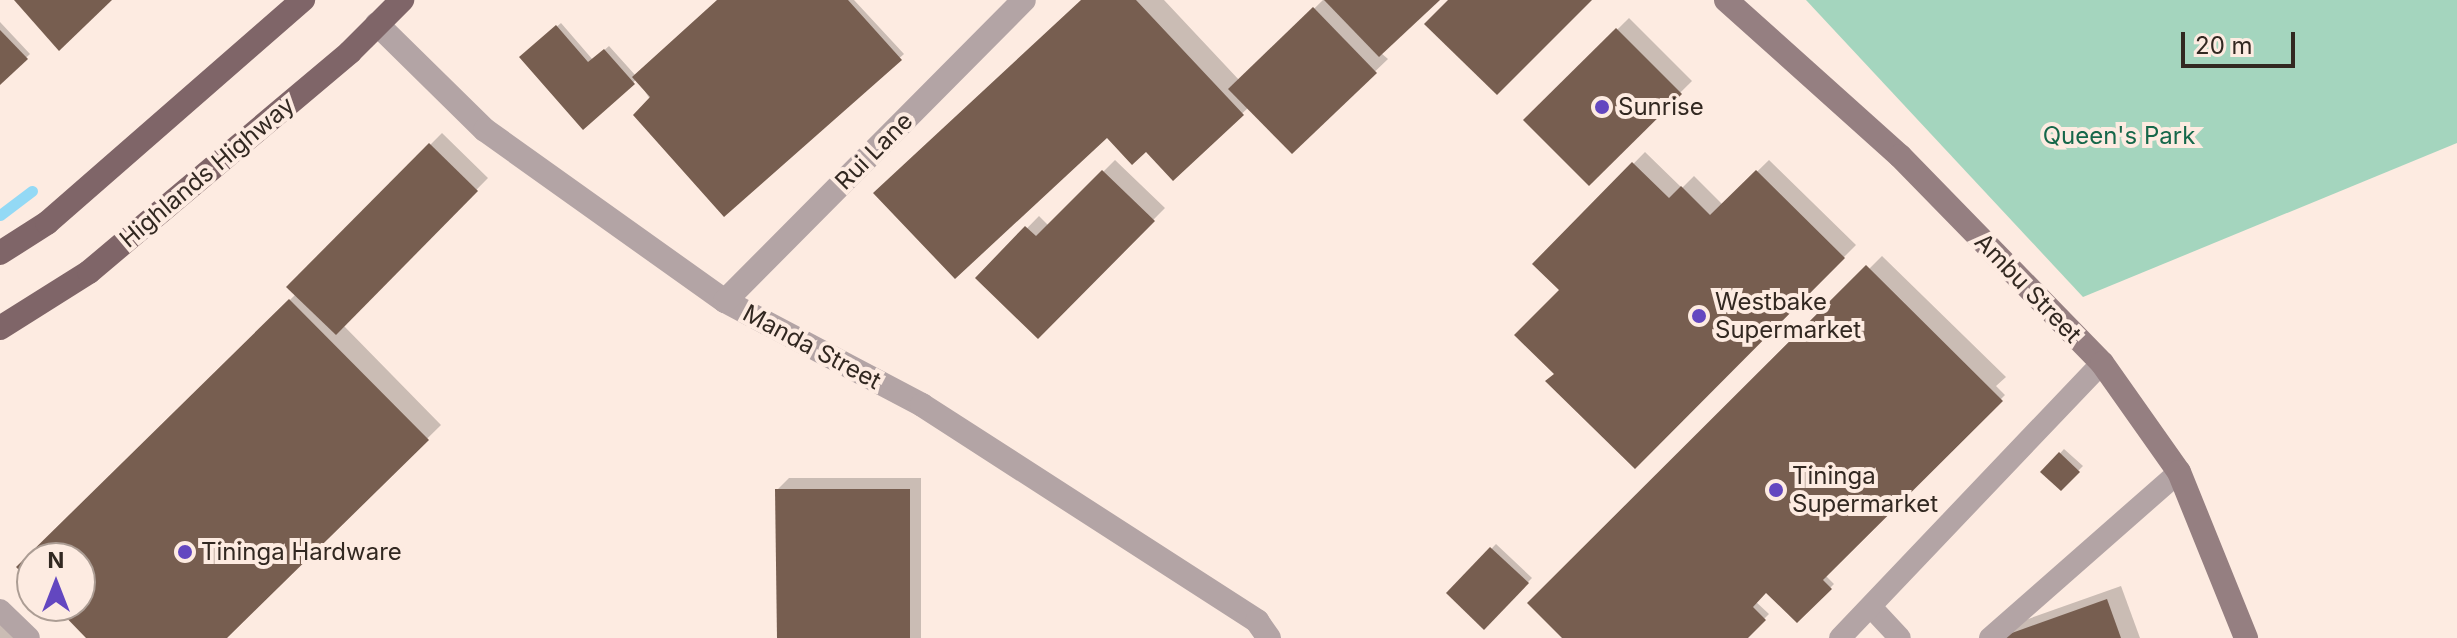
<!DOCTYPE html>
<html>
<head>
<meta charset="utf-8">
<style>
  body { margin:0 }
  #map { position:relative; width:2457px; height:638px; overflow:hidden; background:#fdebe1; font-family:Inter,sans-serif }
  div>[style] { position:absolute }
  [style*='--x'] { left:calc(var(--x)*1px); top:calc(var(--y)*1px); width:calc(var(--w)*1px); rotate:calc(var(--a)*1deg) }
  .green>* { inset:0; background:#a4d5be }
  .shadow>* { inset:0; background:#0003 }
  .stream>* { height:11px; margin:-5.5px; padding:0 5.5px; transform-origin:5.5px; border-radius:5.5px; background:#93d9f5 }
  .building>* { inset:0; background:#775e50 }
  .lane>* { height:22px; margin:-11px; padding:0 11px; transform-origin:11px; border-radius:11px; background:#b3a4a5 }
  .street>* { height:24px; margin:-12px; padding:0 12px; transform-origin:12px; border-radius:12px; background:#b3a4a5 }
  .secondary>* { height:24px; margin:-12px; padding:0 12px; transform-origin:12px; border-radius:12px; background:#957f81 }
  .primary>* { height:24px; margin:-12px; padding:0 12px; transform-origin:12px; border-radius:12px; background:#7f6568 }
  .dots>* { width:22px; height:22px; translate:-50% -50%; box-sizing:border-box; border:4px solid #fdebe1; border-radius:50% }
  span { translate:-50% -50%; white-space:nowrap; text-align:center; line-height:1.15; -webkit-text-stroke:8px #fdebe1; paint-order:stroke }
  .poi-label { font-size:24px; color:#322821 }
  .left { translate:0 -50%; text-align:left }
  .park-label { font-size:24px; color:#16674a }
  .street-label { font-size:24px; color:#322821 }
  .north { position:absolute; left:16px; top:542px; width:80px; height:80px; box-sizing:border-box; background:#fdebe1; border:2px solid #ac9d94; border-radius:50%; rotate:0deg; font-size:22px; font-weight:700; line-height:32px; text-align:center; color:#322821 }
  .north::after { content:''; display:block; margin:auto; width:28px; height:36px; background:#6347c0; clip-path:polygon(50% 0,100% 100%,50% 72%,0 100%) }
  .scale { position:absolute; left:2181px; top:32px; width:114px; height:36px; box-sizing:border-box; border:4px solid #322821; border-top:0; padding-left:10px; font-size:24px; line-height:28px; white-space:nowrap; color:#322821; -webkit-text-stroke:6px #fdebe1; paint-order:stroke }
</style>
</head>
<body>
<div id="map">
  <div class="green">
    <i style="clip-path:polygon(1806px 0,2457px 0,2457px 143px,2083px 297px)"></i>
  </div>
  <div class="shadow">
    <i style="clip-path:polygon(720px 0,854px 0,904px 54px,724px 214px,637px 79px,583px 127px,521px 57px,561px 23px,593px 60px,609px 46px,636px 76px)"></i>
    <i style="clip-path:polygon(1082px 0,1164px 0,1240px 81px,1323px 0,1437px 0,1381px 53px,1388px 59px,1292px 151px,1249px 107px,1173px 178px)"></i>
    <i style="clip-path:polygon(1629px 18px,1692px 81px,1589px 183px,1526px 120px)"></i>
    <i style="clip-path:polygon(0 22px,30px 54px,0 82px)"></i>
    <i style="clip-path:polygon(442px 133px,488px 178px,343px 325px,441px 425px,225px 638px,89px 638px,58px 606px,80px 606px,80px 558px,32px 558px,32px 580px,19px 567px,296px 294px,289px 287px)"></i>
    <i style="clip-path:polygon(1645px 152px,1682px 188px,1694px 176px,1723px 205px,1769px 160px,1856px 245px,1635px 466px,1556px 373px,1562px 290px,1535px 264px)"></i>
    <i style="clip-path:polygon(1115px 160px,1165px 208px,1038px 336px,978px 278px,1039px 216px,1049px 226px)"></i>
    <i style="clip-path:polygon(1882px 256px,2006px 377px,1996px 386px,2005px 395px,1825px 575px,1834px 584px,1797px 621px,1766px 591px,1755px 601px,1769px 614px,1745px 638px,1564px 638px,1539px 600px)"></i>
    <i style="clip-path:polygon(2064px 449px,2083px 466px,2061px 488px,2043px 472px)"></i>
    <i style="clip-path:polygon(789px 478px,921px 478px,921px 638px,779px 638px,777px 490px)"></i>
    <i style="clip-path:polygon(1496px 544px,1532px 578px,1484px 628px,1449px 593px)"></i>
    <i style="clip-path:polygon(2121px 586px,2140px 638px,2000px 638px,2014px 624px)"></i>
    <i style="clip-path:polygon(0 614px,30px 638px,0 638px)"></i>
  </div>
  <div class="stream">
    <i style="--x:0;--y:215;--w:40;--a:-37"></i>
  </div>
  <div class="building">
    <i style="clip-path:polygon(14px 0,112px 0,59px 51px)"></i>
    <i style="clip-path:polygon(717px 0,848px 0,902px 60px,724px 217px,633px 115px,650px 97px,632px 77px)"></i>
    <i style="clip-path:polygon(1081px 0,1136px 0,1244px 115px,1173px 181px,1146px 152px,1132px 165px,1107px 138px,955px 279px,873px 193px)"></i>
    <i style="clip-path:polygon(1324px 0,1440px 0,1379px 57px)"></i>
    <i style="clip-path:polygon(1448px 0,1592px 0,1497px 95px,1424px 24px)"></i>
    <i style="clip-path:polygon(1313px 7px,1377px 73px,1292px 154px,1228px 89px)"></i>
    <i style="clip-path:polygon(556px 25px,588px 62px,604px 49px,635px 84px,583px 130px,519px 57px)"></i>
    <i style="clip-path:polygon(1616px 28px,1682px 94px,1589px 186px,1523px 120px)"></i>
    <i style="clip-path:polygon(0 30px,28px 59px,0 85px)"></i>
    <i style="clip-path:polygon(429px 143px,478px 191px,336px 335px,286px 287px)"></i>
    <i style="clip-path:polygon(1632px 162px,1669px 198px,1681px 186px,1710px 215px,1756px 170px,1845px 258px,1635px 469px,1545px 381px,1554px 374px,1514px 335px,1559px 290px,1532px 264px)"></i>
    <i style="clip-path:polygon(1102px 170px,1155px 221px,1038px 339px,975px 278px,1025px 226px,1036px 236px)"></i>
    <i style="clip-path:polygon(1866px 265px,2003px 401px,1823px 580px,1832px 589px,1797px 623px,1766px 593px,1753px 607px,1766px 620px,1748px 638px,1562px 638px,1527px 603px)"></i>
    <i style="clip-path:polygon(289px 299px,429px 440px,227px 638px,86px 638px,55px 606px,80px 606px,80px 558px,32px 558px,32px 583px,16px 567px)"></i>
    <i style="clip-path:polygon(2059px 452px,2080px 472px,2061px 491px,2040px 472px)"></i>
    <i style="clip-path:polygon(775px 489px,910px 489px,910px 638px,777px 638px)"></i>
    <i style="clip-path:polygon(1490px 547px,1529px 583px,1484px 630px,1446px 593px)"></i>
    <i style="clip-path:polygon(2107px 599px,2121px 638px,1998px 638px)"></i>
  </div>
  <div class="lane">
    <i style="--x:1871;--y:607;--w:42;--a:46.9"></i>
    <i style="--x:0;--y:610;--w:40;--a:44"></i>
    <i style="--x:1840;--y:638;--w:380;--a:-46.4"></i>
    <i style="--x:1990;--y:638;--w:252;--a:-41.3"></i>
  </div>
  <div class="street">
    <i style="--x:377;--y:24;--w:151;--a:44.5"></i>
    <i style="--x:485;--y:130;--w:295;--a:35.5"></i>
    <i style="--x:725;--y:301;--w:223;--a:27.8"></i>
    <i style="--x:922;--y:405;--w:399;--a:32.8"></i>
    <i style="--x:1257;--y:621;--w:21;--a:55"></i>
    <i style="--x:725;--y:301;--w:424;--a:-45.2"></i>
  </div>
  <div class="secondary">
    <i style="--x:1726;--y:0;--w:234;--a:41.9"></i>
    <i style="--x:1900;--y:156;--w:289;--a:45.7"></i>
    <i style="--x:2102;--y:363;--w:133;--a:54.8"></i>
    <i style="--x:2179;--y:472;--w:179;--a:68"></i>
  </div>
  <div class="primary">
    <i style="--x:0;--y:253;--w:56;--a:-32.6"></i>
    <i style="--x:47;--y:223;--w:340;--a:-41.1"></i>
    <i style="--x:0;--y:328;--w:105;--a:-32.2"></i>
    <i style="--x:89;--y:272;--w:341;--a:-40.1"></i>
    <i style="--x:350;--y:52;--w:74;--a:-45"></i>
  </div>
  <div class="dots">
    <i style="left:1602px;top:107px;background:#6347c0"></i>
    <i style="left:1699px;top:316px;background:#6347c0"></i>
    <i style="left:1776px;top:490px;background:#6347c0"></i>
    <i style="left:185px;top:552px;background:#6347c0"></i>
  </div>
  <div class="poi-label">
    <span class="left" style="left:1618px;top:107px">Sunrise</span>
    <span class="left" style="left:1715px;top:316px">Westbake<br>Supermarket</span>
    <span class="left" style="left:1792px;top:490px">Tininga<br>Supermarket</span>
    <span class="left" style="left:201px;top:552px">Tininga Hardware</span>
  </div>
  <div class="park-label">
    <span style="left:2119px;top:136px">Queen's Park</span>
  </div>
  <div class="street-label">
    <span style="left:874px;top:151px;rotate:-45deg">Rui Lane</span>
    <span style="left:207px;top:172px;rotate:-40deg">Highlands Highway</span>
    <span style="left:2028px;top:288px;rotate:46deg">Ambu Street</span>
    <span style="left:812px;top:347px;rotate:28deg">Manda Street</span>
  </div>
  <div class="north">N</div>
  <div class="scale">20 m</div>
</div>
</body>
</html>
